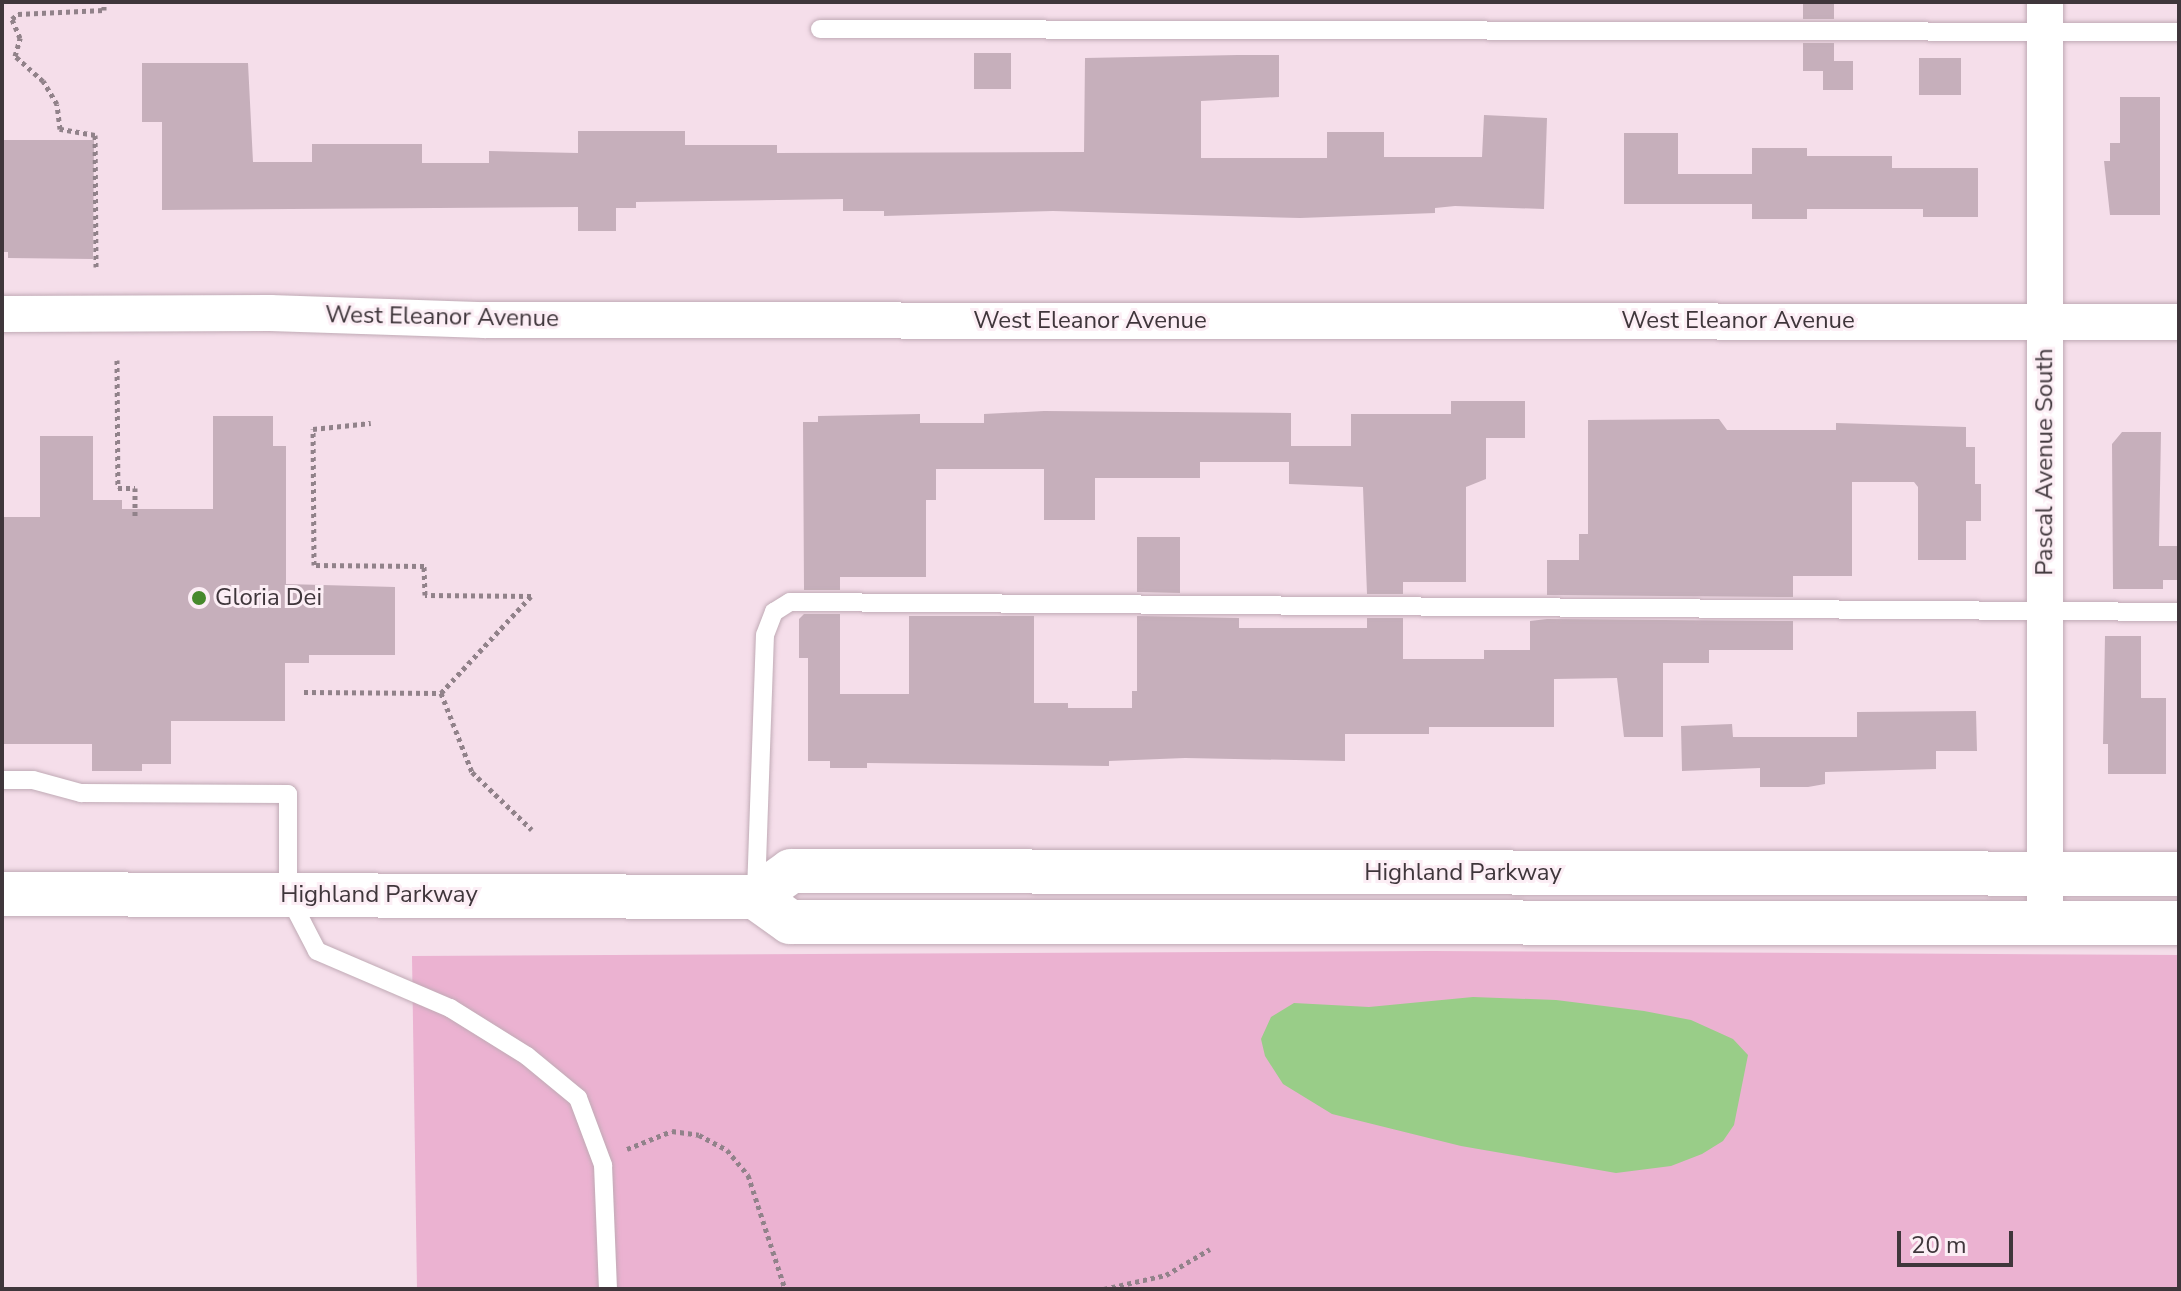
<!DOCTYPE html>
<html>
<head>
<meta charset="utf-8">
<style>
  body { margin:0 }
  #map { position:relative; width:2181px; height:1291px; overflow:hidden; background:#f5deea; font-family:"Nunito Sans",sans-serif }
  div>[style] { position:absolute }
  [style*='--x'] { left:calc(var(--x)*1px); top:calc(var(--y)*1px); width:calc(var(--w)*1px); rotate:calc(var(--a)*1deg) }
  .green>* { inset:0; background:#ebb2d1 }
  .water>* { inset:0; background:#99cd88 }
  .building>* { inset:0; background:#c6afbb }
  .path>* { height:5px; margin-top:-2.5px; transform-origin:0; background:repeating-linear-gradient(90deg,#91828a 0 4px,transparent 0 8px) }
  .roads { filter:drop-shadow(0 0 2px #c0aab5) drop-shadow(0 0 2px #c0aab5) }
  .service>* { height:18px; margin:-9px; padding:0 9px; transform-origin:9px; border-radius:9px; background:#fff }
  .minor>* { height:36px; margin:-18px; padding:0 18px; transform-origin:18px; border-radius:18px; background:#fff }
  .tertiary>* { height:44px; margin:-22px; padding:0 22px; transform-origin:22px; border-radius:22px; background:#fff }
  .dots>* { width:22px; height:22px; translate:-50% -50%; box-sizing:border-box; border:4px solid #fceef5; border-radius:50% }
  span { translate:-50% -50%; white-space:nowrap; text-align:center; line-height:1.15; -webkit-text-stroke:6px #fceef5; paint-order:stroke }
  .street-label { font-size:24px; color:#3f363b }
  .poi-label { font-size:24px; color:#3f363b }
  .left { translate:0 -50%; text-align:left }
  .frame { position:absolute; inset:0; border:4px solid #3f363b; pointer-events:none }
  .scale { position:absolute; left:1897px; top:1231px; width:116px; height:36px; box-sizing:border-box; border:4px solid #3f363b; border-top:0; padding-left:10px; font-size:24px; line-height:28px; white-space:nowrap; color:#3f363b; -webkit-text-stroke:6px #fceef5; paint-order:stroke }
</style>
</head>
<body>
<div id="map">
  <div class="green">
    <i style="clip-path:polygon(1431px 951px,2179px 955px,2179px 1289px,417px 1289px,412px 956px)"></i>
  </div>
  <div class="water">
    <i style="clip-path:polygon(1473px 997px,1556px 1000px,1644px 1011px,1691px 1020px,1733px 1039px,1748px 1055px,1734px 1125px,1723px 1141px,1702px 1154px,1671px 1166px,1616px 1173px,1461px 1146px,1332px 1114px,1283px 1084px,1265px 1056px,1261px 1039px,1271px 1017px,1294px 1003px,1369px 1007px)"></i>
  </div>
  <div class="building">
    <i style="clip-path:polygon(1803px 2px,1834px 2px,1834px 19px,1803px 19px)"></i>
    <i style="clip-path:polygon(1803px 43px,1834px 43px,1834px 61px,1853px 61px,1853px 90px,1823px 90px,1823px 71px,1803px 71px)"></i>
    <i style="clip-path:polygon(974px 53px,1011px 53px,1011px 89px,974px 89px)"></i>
    <i style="clip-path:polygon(1238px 55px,1279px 55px,1279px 97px,1201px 101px,1201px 158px,1327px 158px,1327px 132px,1384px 132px,1384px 157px,1482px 157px,1484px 115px,1547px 118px,1544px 209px,1455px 206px,1435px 208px,1435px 213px,1300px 218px,1053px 211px,884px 216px,884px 211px,843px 211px,843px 199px,636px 202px,636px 208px,616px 208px,616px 231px,578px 231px,578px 207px,162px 210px,162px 122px,142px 122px,142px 63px,248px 63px,253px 162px,312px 162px,312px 144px,422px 144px,422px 163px,489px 163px,489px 151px,578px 153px,578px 131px,685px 131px,685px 145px,777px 145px,777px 153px,1084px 152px,1085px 58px)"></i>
    <i style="clip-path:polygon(1919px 58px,1961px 58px,1961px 95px,1919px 95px)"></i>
    <i style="clip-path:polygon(2120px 97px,2160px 97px,2160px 215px,2110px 215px,2104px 161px,2110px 161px,2110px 143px,2120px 143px)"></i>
    <i style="clip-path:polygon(1624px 133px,1678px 133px,1678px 174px,1752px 174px,1752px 148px,1807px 148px,1807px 156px,1892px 156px,1892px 168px,1978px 168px,1978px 217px,1923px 217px,1923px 209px,1807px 209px,1807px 219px,1752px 219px,1752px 204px,1624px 204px)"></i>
    <i style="clip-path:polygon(2px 140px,94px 140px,93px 259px,8px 258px,8px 252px,2px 252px)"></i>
    <i style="clip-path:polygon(1451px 401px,1525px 401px,1525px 438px,1486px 438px,1486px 479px,1466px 487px,1466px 582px,1403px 582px,1403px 594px,1367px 594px,1363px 487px,1289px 484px,1289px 462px,1200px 462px,1200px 478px,1095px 478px,1095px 520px,1044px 520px,1044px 469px,936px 469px,936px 500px,926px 500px,926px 577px,840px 577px,840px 590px,804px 590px,803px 422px,818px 422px,818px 416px,920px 414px,920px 423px,984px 423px,984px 414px,1044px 411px,1291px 413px,1291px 446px,1351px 446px,1351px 414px,1451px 414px)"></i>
    <i style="clip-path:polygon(213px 416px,273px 416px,273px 446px,286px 446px,286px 584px,395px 587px,395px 655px,309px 655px,309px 663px,285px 663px,285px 721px,171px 721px,171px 764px,142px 764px,142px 771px,92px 771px,92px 744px,2px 744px,2px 517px,40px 517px,40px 436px,93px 436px,93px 500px,122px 500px,122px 509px,213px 509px)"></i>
    <i style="clip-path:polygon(1719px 419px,1727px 430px,1836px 430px,1836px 423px,1966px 427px,1966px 447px,1975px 447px,1975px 484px,1981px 484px,1981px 521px,1966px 521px,1966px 560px,1918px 560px,1918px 487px,1914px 482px,1852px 482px,1852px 576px,1793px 576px,1793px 597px,1547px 595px,1547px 560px,1579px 560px,1579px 534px,1588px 534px,1588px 420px)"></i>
    <i style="clip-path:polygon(2122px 432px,2161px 432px,2159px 546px,2179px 546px,2179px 580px,2163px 580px,2163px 589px,2113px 589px,2112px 444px)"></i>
    <i style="clip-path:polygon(1137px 537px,1180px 537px,1180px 593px,1137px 592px)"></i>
    <i style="clip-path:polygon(804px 614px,840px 614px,840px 694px,909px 694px,909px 616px,1034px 616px,1034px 703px,1068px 703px,1068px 708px,1132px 708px,1132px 691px,1137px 691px,1137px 616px,1239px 618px,1239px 628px,1367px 628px,1367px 618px,1403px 618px,1403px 659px,1484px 659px,1484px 650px,1530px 650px,1530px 621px,1547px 619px,1793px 621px,1793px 650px,1709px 650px,1709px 663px,1663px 663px,1663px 737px,1624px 737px,1617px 678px,1554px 679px,1554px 727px,1429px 727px,1429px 734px,1345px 734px,1345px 761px,1185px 758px,1109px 761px,1109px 766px,867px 763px,867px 768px,830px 768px,830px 761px,808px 761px,808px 658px,799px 658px,799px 619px)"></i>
    <i style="clip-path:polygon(2105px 636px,2141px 636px,2141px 698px,2166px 698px,2166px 774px,2108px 774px,2108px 744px,2103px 744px)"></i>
    <i style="clip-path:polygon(1976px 711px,1977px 751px,1936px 751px,1936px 769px,1825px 772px,1825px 784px,1808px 787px,1760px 787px,1760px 768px,1682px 771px,1681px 726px,1732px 724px,1733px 737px,1857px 737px,1857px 712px)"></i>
  </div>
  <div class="path">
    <i style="--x:96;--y:267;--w:132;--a:-90.4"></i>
    <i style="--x:95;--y:135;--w:36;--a:-170"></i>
    <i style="--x:60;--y:129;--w:25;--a:-97"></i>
    <i style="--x:57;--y:104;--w:27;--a:-121"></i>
    <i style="--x:43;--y:81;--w:38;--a:-138"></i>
    <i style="--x:15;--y:56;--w:19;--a:-74"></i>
    <i style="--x:20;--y:38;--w:21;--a:-113"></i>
    <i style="--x:12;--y:19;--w:8;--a:-40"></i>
    <i style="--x:18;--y:14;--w:86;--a:-2.7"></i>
    <i style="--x:104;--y:10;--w:8;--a:-90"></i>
    <i style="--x:117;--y:360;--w:128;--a:89.6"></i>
    <i style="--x:118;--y:488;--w:17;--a:0"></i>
    <i style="--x:135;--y:488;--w:31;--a:90"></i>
    <i style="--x:304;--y:692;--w:137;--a:0.4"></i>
    <i style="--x:441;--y:693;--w:132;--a:-47.1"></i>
    <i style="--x:531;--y:596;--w:106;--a:-179.5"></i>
    <i style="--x:425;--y:595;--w:29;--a:-92"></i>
    <i style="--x:424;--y:566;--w:110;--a:-179.5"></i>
    <i style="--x:314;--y:565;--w:136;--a:-90.4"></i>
    <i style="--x:313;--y:429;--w:58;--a:-5.9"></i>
    <i style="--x:441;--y:693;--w:85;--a:68.6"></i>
    <i style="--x:472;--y:772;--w:83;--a:44"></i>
    <i style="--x:627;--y:1149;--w:48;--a:-21.8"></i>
    <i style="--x:672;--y:1131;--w:27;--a:8"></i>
    <i style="--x:699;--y:1135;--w:32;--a:28"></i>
    <i style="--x:727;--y:1150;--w:33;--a:50"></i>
    <i style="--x:748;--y:1175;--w:120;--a:72"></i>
    <i style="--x:1104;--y:1289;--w:64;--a:-12.7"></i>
    <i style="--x:1166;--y:1275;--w:51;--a:-30.6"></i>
  </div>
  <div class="roads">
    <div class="service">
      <i style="--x:820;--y:29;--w:1359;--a:0.13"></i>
      <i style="--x:2;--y:780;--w:31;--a:0"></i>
      <i style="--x:33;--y:780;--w:50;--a:15.2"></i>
      <i style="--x:81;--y:793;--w:207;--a:0.3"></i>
      <i style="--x:288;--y:794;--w:101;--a:90"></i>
      <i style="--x:288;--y:895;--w:63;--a:62.6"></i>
      <i style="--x:317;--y:951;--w:145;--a:23.2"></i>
      <i style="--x:450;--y:1008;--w:91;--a:31.9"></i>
      <i style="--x:527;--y:1056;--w:66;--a:39.5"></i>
      <i style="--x:578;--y:1098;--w:72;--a:69.5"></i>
      <i style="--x:603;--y:1165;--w:124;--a:87.7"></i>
      <i style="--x:756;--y:892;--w:257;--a:-88"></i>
      <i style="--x:765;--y:635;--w:25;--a:-69"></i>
      <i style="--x:774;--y:612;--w:19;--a:-32"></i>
      <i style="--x:790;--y:602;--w:1389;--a:0.41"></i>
    </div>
    <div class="minor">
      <i style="--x:2045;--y:2;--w:920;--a:90"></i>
      <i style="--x:2;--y:314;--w:268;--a:-0.2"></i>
      <i style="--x:270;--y:313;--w:215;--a:1.9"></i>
      <i style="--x:485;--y:320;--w:1694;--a:0.07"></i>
    </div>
    <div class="tertiary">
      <i style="--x:2;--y:894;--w:753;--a:0.23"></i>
      <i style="--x:755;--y:897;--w:43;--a:35.5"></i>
      <i style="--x:790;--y:922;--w:1389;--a:0.04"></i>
      <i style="--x:755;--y:897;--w:44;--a:-35.8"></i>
      <i style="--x:791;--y:871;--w:1388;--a:0.12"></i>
    </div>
  </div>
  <div class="dots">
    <i style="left:199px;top:598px;background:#47892c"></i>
  </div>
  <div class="street-label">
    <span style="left:442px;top:317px;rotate:1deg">West Eleanor Avenue</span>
    <span style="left:1090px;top:321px">West Eleanor Avenue</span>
    <span style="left:1738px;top:321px">West Eleanor Avenue</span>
    <span style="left:2045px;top:462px;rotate:-90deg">Pascal Avenue South</span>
    <span style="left:1463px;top:873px">Highland Parkway</span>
    <span style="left:379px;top:895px">Highland Parkway</span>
  </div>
  <div class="poi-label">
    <span class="left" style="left:215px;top:598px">Gloria Dei</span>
  </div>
  <div class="frame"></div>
  <div class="scale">20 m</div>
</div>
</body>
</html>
